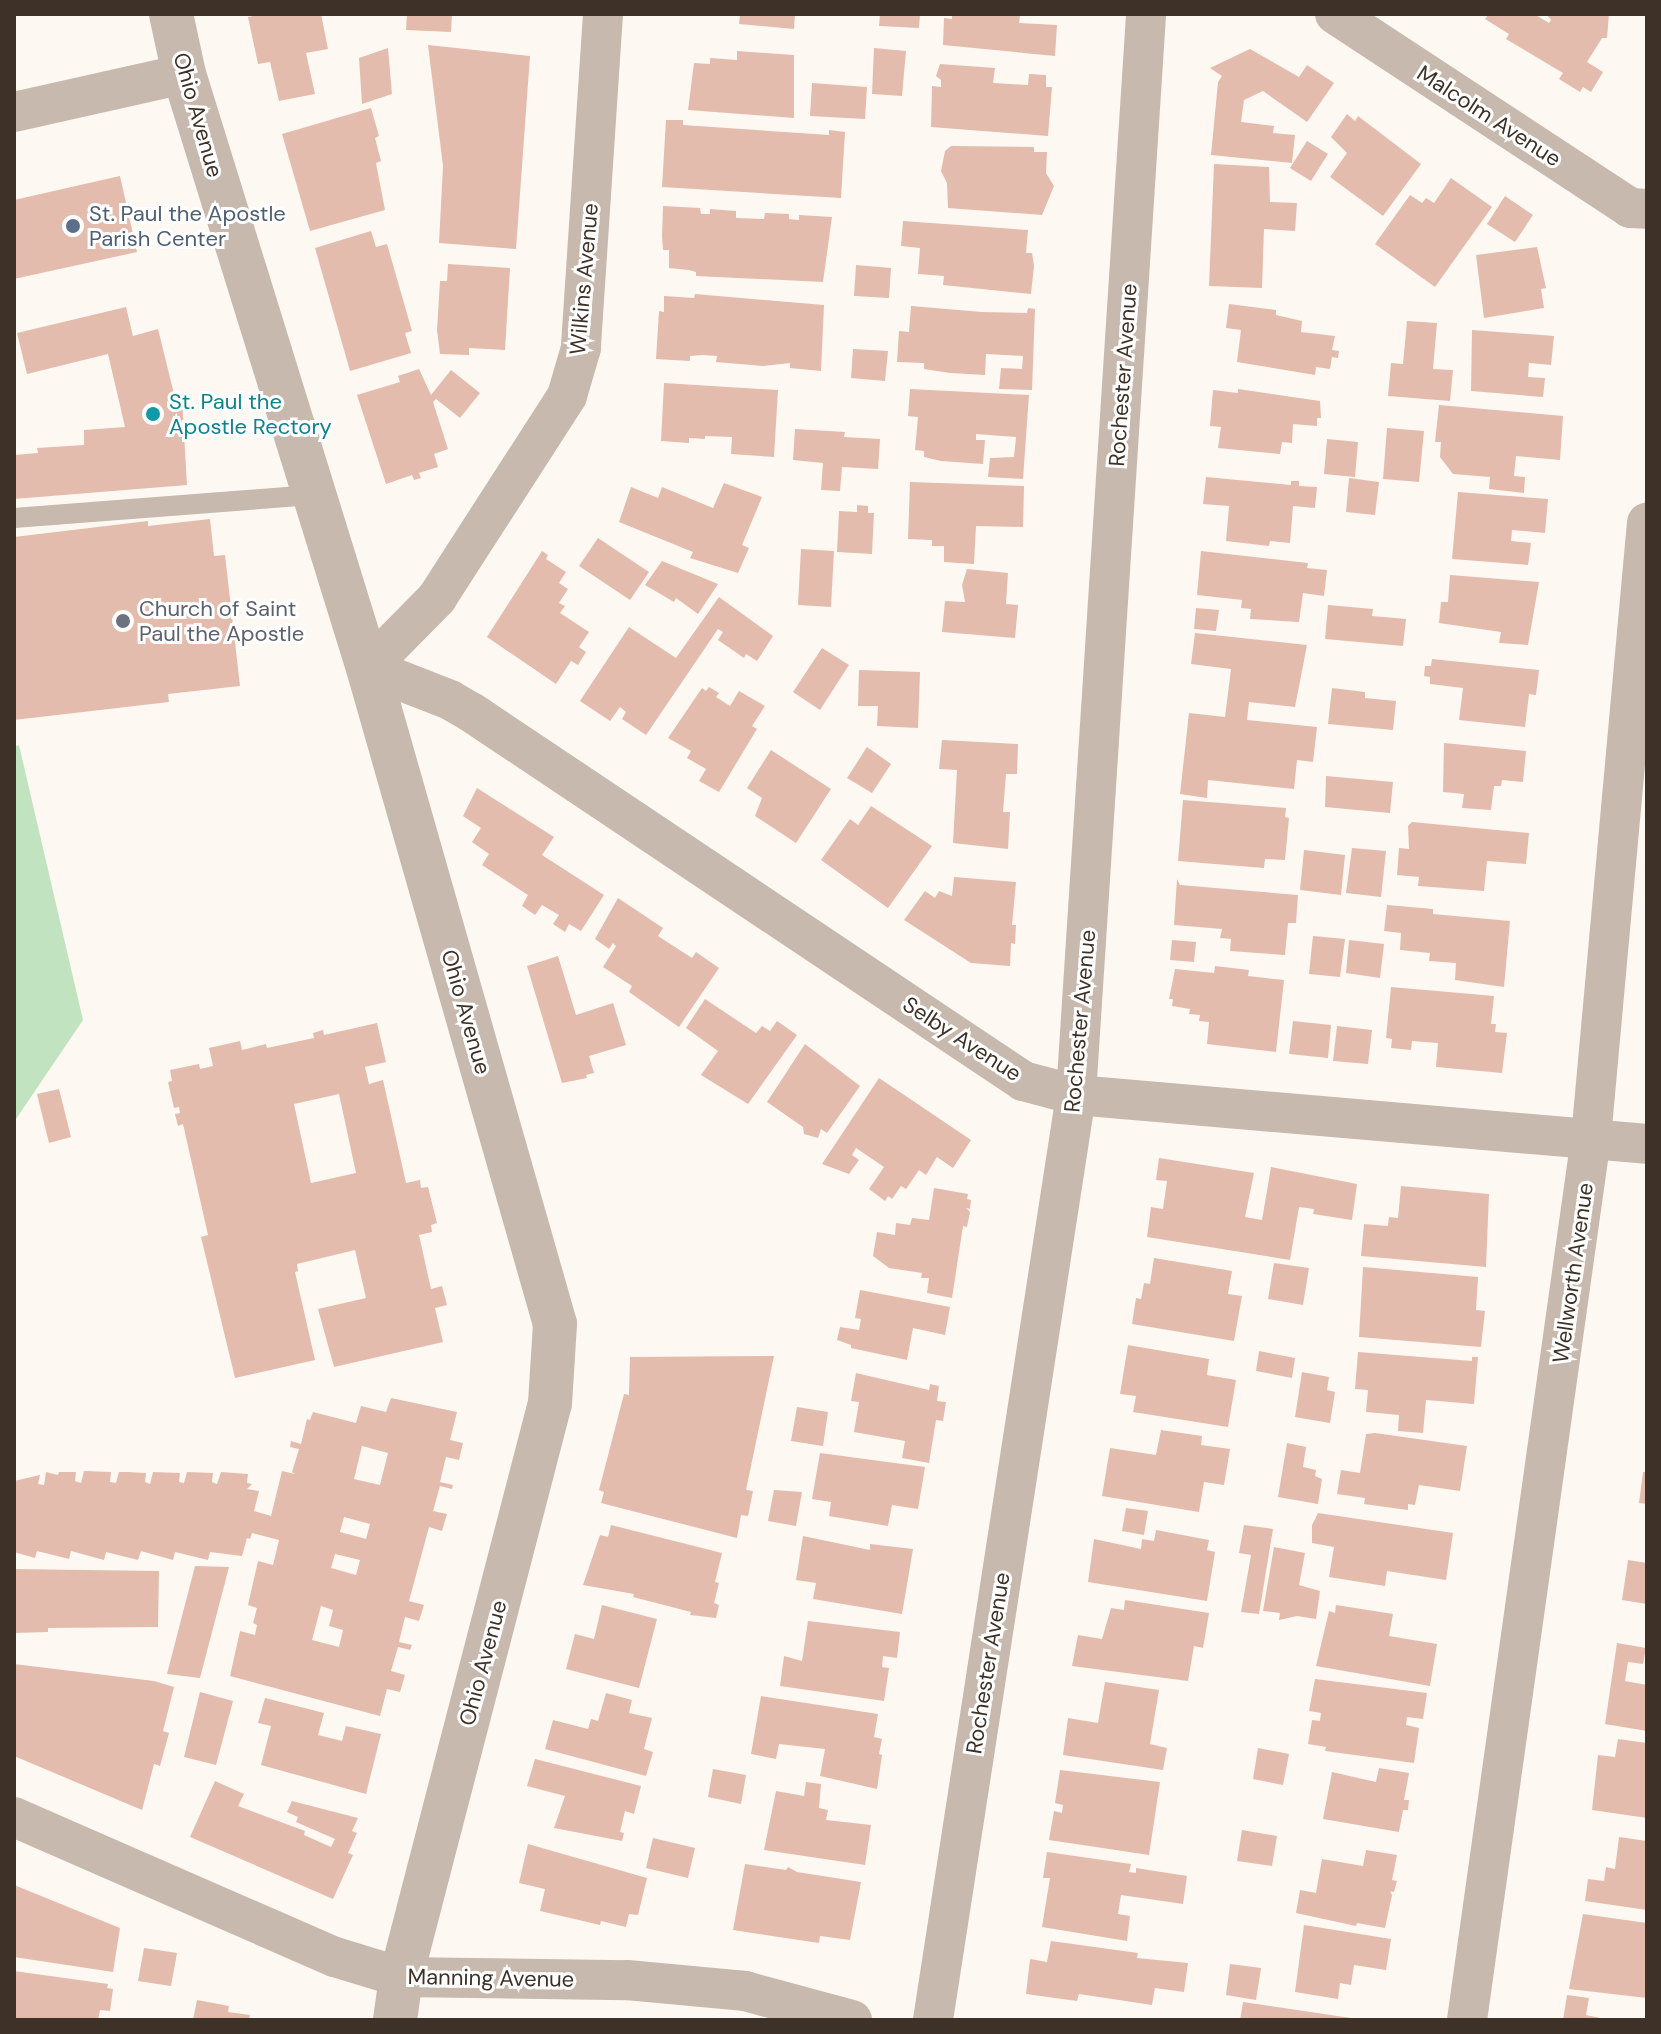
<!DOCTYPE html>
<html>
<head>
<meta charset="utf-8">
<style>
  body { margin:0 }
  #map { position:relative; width:1661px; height:2034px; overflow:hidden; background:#fef8f3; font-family:"DM Sans",sans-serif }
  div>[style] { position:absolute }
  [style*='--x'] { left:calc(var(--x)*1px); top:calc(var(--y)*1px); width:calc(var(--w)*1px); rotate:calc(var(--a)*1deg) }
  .green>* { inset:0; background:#c1e3c0 }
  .building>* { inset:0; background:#e3bcad }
  .service>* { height:20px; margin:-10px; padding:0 10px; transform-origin:10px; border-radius:10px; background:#c7b9ae }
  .minor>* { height:40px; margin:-20px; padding:0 20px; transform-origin:20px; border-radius:20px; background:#c7b9ae }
  .tertiary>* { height:44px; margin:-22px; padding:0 22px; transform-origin:22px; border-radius:22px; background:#c7b9ae }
  .dots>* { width:22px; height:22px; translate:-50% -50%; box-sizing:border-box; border:4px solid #fff; border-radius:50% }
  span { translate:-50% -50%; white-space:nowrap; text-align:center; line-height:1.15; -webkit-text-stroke:6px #fff; paint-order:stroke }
  .street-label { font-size:22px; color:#3e3228 }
  .service-label { font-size:22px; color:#4e5e75 }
  .left { translate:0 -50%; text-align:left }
  .culture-label { font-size:22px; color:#0d838f }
  .worship-label { font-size:22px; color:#5b616d }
  .frame { position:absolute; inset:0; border:16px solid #3e3228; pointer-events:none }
</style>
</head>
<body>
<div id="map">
  <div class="green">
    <i style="clip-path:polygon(19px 745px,83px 1020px,14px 1122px,14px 747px)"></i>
  </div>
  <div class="building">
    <i style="clip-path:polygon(264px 14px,321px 14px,328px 49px,306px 53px,315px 94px,279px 101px,270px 62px,258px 64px,248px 17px)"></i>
    <i style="clip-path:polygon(407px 14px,452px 14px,451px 32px,406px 30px)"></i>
    <i style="clip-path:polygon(740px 14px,795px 14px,794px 29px,739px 24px)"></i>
    <i style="clip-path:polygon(880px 14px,920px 14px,919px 28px,879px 26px)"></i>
    <i style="clip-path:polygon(952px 14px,1020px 14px,1019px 23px,1057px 25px,1055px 56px,943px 45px,944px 18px,952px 19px)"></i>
    <i style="clip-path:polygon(1489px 14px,1534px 14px,1549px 23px,1551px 20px,1546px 14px,1609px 14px,1607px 38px,1602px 38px,1587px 62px,1603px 72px,1591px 92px,1583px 87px,1580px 92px,1559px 79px,1563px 73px,1506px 39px,1509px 34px,1485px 19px)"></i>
    <i style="clip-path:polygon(428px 45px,530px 56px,516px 249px,439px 243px,443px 166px)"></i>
    <i style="clip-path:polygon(388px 48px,392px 94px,362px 104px,359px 58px)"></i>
    <i style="clip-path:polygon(874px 48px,906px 51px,902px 96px,872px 94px)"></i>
    <i style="clip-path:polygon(1250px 49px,1299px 77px,1307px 65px,1334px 83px,1307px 122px,1263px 91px,1244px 100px,1241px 122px,1274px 126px,1273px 133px,1295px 135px,1292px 163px,1211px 155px,1218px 82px,1222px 76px,1210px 68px)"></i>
    <i style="clip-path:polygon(737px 51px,794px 55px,794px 118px,688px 110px,694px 63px,710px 64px,710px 58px,737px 60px)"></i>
    <i style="clip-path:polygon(940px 64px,995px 68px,993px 83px,1028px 85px,1029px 74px,1046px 75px,1046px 87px,1052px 87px,1048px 136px,931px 127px,932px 86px,941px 87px,941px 80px,936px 76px)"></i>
    <i style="clip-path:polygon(812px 83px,867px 87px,865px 119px,810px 116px)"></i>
    <i style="clip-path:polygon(371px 108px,379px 136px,375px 138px,381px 161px,376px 163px,385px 210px,310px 231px,282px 134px)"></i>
    <i style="clip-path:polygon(1347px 114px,1355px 121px,1358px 116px,1421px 164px,1383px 216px,1330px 177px,1347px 153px,1331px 137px)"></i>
    <i style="clip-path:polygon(666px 120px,683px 120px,683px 125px,829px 135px,829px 130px,845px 132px,841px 198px,662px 187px)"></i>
    <i style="clip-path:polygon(1307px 141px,1328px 154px,1311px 181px,1290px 168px)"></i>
    <i style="clip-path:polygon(951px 146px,1034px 147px,1034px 152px,1047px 152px,1046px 173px,1054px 186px,1042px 215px,948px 208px,947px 183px,941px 171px,945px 151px)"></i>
    <i style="clip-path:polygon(1214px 164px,1269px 167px,1270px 202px,1297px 203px,1295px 231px,1264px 229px,1262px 288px,1209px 286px)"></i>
    <i style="clip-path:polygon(120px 176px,137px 252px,14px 279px,14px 200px)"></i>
    <i style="clip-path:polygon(1451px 178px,1492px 207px,1435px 287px,1375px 244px,1410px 195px,1422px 203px,1426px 198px,1434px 203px)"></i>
    <i style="clip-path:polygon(1505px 196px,1533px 215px,1515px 242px,1487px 224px)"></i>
    <i style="clip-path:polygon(663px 206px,700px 208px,701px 214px,710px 214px,710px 209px,736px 211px,736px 218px,764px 219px,765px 213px,789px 214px,789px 219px,799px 220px,799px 215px,832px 217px,823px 282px,696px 276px,696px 272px,689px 270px,669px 268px,669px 250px,663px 250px,662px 236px)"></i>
    <i style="clip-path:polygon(903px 221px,1028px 230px,1026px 253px,1032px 253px,1034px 266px,1031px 294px,943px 285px,944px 276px,918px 274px,920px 248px,901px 246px)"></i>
    <i style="clip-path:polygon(371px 231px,376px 247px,387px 244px,412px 331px,405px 333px,411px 353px,350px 371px,315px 248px)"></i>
    <i style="clip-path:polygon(1537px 247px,1546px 288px,1541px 289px,1544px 308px,1484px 318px,1476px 255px)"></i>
    <i style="clip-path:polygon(448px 264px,510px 268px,505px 350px,469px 348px,469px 355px,440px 354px,437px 330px,440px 281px,447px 281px)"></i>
    <i style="clip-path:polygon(856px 265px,891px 268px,889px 298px,854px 296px)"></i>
    <i style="clip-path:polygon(695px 294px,824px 305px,821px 371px,790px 368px,790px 363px,763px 366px,716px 362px,717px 356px,703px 355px,690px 356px,690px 361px,656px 359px,659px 311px,664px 312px,664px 296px,694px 298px)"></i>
    <i style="clip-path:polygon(1229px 304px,1276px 310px,1276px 315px,1302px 321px,1301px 332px,1335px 336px,1332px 350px,1339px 351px,1338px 358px,1332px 357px,1330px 369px,1316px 367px,1315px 375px,1237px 362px,1241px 330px,1226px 328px)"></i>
    <i style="clip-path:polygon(911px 306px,982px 312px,1027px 313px,1028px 308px,1035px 309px,1032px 390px,999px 389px,1001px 368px,1022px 369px,1023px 356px,986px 354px,985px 375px,950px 373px,924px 369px,924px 363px,897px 362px,899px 331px,909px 332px)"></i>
    <i style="clip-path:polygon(126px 307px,133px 336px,158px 329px,176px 402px,182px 400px,187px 485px,14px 499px,14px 455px,38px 453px,37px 448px,84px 445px,84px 430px,125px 427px,108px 354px,27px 374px,17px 333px)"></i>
    <i style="clip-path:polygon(1407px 321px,1437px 323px,1433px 369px,1453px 370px,1450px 401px,1388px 396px,1391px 363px,1403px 364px)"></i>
    <i style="clip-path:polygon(1472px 330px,1554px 336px,1551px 365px,1529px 363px,1528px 377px,1545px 378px,1543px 397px,1471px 391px)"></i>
    <i style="clip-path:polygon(853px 349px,888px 351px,885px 381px,851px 378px)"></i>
    <i style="clip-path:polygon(419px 369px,431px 395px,451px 370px,480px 393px,460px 418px,436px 399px,433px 402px,448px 449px,434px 454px,438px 467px,419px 473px,421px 478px,414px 480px,412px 475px,386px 484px,357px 395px,400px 382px,398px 376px)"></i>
    <i style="clip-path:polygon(664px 383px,778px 390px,774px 457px,731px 454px,732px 437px,705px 436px,705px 439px,689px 438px,689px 443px,661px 441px)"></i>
    <i style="clip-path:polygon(910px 389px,1029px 395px,1023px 479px,988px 477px,990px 458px,1014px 457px,1016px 437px,976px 434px,976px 440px,985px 440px,983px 464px,941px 461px,924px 457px,924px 451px,915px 450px,918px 417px,908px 416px)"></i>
    <i style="clip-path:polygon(1238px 389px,1320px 401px,1321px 418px,1317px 418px,1317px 426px,1293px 424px,1292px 443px,1282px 442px,1280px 454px,1218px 448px,1221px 427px,1210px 426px,1213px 390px,1238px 393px)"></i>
    <i style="clip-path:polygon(1439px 405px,1563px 416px,1560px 460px,1516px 456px,1514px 476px,1525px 477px,1524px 493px,1489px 489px,1490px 477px,1453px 474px,1440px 457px,1441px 442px,1435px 442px)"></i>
    <i style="clip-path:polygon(1387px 428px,1424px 431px,1419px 482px,1383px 479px)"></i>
    <i style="clip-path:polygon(795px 429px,845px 432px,844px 437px,880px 439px,878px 469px,842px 467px,840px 491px,821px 490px,823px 463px,793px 460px)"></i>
    <i style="clip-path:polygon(1327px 439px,1358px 442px,1355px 477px,1324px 474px)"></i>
    <i style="clip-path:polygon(1206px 477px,1291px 485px,1291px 481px,1299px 481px,1299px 486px,1317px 487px,1315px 508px,1293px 506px,1290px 543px,1270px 541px,1269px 546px,1226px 541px,1229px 506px,1203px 504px)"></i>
    <i style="clip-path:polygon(1349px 478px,1379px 482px,1375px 515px,1346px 512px)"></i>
    <i style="clip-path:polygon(910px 482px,1024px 486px,1023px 527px,976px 526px,974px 564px,944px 562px,944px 546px,932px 546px,932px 540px,908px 539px)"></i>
    <i style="clip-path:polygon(724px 483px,762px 497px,742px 545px,749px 548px,738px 573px,690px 558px,693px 552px,619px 522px,631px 487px,658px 498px,662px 487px,713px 508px)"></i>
    <i style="clip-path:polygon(1458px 492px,1548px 499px,1545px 533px,1512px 530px,1511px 541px,1531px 543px,1528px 565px,1452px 559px)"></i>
    <i style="clip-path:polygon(857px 505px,868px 506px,868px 513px,874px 513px,872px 554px,837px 552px,839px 511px,857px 512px)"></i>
    <i style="clip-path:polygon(210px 519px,214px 556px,225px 555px,240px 686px,168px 694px,169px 702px,14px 720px,14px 537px,148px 521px,148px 526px)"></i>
    <i style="clip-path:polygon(598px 538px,649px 572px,630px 600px,579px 566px)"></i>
    <i style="clip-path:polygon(801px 549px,834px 551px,831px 607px,798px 605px)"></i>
    <i style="clip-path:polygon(542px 551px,548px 555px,546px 559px,566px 572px,559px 583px,568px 589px,559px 603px,565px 606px,560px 613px,589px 632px,579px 647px,586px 652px,578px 665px,571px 661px,556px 684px,487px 637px)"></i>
    <i style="clip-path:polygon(1201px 551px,1308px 563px,1307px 568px,1327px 570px,1324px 596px,1303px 593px,1299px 622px,1250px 619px,1251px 609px,1241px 608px,1242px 600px,1197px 595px)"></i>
    <i style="clip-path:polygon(662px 561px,718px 584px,698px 614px,676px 598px,674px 602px,645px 585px)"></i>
    <i style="clip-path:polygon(967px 569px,1008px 573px,1006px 604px,1018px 605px,1015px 638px,942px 632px,945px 601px,965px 602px,962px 585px)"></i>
    <i style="clip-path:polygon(1450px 575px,1539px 582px,1528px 645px,1499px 643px,1501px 632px,1439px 623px,1441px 602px,1448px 602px)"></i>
    <i style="clip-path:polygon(719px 597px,773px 636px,757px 661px,746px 654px,744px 658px,718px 640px,723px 632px,718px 629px,646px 735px,622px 719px,626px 712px,620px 707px,610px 721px,580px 701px,629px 627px,676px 658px)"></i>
    <i style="clip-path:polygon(1328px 605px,1373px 609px,1372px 616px,1406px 619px,1403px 646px,1325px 639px)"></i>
    <i style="clip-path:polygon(1196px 608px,1219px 610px,1216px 631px,1194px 629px)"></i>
    <i style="clip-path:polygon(1195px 633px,1307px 645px,1295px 707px,1249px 702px,1247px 720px,1317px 727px,1313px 762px,1297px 760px,1294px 789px,1208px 780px,1207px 798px,1180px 794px,1189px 713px,1225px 717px,1231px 669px,1191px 664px)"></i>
    <i style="clip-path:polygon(822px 648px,849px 665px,820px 710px,793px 692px)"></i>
    <i style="clip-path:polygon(1432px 659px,1539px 670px,1536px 695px,1529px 694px,1525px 727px,1459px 720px,1463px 688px,1430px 684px,1430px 677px,1424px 676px,1425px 666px,1431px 666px)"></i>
    <i style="clip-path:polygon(859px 670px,920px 672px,918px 728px,877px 726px,878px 706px,858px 706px)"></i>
    <i style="clip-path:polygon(709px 687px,719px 693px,716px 697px,730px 706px,739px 691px,765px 706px,752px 726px,757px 729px,719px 792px,699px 781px,706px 769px,687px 758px,691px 751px,668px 738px,702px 688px,706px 691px)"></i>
    <i style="clip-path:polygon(1332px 688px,1365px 692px,1365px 698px,1396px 701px,1393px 730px,1328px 724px)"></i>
    <i style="clip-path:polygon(942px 740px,1018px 744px,1017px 774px,1006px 774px,1003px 812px,1010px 812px,1008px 849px,953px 843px,957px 770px,939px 769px)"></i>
    <i style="clip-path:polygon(1444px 743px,1526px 751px,1523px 782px,1502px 780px,1501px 786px,1494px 786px,1491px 810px,1462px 808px,1464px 794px,1443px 792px)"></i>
    <i style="clip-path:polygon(867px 747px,891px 764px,872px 793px,847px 778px)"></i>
    <i style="clip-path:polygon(771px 750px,831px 789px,796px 843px,755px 816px,762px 798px,747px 788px)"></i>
    <i style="clip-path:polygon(1326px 776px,1393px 782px,1390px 813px,1325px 807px)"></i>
    <i style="clip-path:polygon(477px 788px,554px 837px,542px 855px,604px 895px,581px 931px,569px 924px,565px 932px,553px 924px,559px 915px,542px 905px,535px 915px,522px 906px,528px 895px,482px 865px,489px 854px,472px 842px,481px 828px,463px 816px)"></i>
    <i style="clip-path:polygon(1183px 800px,1286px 808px,1285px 817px,1289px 818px,1285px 860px,1265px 859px,1264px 868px,1178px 861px)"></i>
    <i style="clip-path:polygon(871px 806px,932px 846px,888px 908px,821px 860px,850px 819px,858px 825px)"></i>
    <i style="clip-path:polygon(1412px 822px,1529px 833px,1526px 864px,1487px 861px,1484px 891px,1418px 886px,1419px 877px,1397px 875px,1399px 848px,1409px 849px,1408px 826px)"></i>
    <i style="clip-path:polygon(1352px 848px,1386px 851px,1381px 897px,1346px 893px)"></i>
    <i style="clip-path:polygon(1304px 850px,1345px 855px,1341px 895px,1300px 890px)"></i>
    <i style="clip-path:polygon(954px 877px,1016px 882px,1012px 925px,1016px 925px,1015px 944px,1011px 943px,1010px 966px,971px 963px,904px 920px,925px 891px,935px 898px,939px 891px,952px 896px)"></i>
    <i style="clip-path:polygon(1177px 879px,1180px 885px,1298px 895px,1296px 923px,1288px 923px,1285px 955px,1230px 951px,1231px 939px,1220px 938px,1222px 929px,1174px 925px)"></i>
    <i style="clip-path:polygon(618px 898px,663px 928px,658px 936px,692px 958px,696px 952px,719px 968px,679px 1027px,629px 992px,632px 986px,603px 967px,616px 946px,613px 943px,609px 949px,595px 939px)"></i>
    <i style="clip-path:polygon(1387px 905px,1433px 909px,1433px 914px,1510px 921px,1504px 987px,1455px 980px,1456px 963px,1429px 961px,1430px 953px,1400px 950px,1401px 933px,1384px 931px)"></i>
    <i style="clip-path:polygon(1313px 936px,1345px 939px,1340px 977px,1309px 974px)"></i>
    <i style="clip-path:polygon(1172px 940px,1196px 942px,1194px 962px,1170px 960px)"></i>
    <i style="clip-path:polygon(1349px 940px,1384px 944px,1380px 978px,1346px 973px)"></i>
    <i style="clip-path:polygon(558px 956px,576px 1015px,613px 1003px,626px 1045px,589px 1056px,594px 1073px,586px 1075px,587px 1078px,562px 1083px,527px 966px)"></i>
    <i style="clip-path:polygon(1215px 966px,1249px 970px,1248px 976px,1284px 980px,1276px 1052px,1207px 1044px,1209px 1022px,1199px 1021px,1200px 1015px,1189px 1014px,1190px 1009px,1172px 1006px,1173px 999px,1169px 999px,1175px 969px,1214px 973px)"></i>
    <i style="clip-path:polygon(1391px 987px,1494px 996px,1491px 1024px,1496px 1024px,1495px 1032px,1507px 1033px,1502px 1073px,1436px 1067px,1438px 1043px,1412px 1041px,1411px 1050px,1391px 1048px,1392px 1039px,1386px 1038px)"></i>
    <i style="clip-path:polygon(705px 999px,756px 1033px,762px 1026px,770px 1031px,777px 1021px,797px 1035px,748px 1104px,701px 1075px,718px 1051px,686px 1028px)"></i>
    <i style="clip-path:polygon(1293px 1021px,1331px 1025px,1328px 1058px,1289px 1054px)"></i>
    <i style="clip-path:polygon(evenodd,377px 1023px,386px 1062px,365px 1067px,369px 1084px,383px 1080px,406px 1183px,420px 1180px,421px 1188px,428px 1187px,437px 1223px,431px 1225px,432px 1232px,419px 1235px,431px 1289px,442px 1286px,447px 1305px,435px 1308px,443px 1342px,334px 1367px,318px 1309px,366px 1298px,355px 1250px,297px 1264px,298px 1271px,295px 1272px,315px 1360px,235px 1378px,201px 1237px,208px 1235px,183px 1124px,178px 1126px,175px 1114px,180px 1113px,179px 1107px,174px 1108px,168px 1082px,172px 1081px,170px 1070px,199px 1064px,200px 1069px,213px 1066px,209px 1048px,240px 1041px,242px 1050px,266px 1044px,267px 1048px,314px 1038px,313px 1033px,323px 1030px,324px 1035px,377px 1023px,339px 1094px,356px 1173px,311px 1183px,294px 1104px,339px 1094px)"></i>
    <i style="clip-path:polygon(1337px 1026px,1372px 1030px,1368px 1064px,1333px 1061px)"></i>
    <i style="clip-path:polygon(805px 1044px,860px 1086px,827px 1133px,821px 1129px,818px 1138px,804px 1134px,803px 1127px,767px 1102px)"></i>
    <i style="clip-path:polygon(879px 1078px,971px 1140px,953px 1168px,937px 1157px,926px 1175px,919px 1170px,906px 1189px,901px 1186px,892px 1199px,888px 1196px,885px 1201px,869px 1189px,884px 1167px,856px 1148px,852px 1155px,859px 1160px,849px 1174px,822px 1164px)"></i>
    <i style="clip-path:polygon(59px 1089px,71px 1137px,49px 1143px,37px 1094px)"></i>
    <i style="clip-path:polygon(1159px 1158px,1254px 1173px,1245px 1217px,1262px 1220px,1271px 1167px,1357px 1184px,1352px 1220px,1313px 1214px,1314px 1209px,1299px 1207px,1290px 1260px,1147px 1237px,1151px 1207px,1163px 1209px,1167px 1181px,1156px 1180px)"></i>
    <i style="clip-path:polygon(1401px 1186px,1489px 1194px,1486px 1267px,1361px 1256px,1364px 1224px,1388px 1226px,1389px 1217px,1398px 1218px)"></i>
    <i style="clip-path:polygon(934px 1188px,968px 1194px,967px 1199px,971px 1200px,970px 1209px,966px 1208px,970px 1212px,967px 1227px,963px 1226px,952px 1298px,927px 1293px,929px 1278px,921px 1278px,922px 1273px,889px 1268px,873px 1256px,877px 1232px,895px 1235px,896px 1223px,910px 1225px,912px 1218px,929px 1220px)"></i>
    <i style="clip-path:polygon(1154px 1258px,1232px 1271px,1228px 1294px,1242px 1296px,1234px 1341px,1132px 1324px,1136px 1298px,1141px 1299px,1144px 1283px,1150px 1284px)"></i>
    <i style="clip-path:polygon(1274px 1263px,1309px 1268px,1303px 1305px,1268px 1299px)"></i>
    <i style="clip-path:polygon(1363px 1267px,1478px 1277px,1476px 1310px,1485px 1311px,1481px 1347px,1359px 1337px)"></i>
    <i style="clip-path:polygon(860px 1290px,950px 1307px,945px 1335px,913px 1328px,907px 1360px,851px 1348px,851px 1345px,837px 1340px,840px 1327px,859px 1330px,861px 1319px,855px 1318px)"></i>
    <i style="clip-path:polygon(1128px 1345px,1209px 1359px,1207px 1375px,1236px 1380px,1228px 1427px,1133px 1412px,1136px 1396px,1120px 1394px)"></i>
    <i style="clip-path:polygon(1259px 1351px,1295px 1358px,1292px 1378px,1256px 1371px)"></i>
    <i style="clip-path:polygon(1358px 1352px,1472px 1361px,1472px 1357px,1478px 1357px,1474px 1404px,1426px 1400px,1423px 1433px,1398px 1431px,1399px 1415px,1366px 1412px,1368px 1390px,1355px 1389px)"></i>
    <i style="clip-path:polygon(774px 1356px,746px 1490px,753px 1491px,748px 1516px,741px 1515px,737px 1538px,601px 1503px,604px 1492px,599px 1490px,624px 1394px,629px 1395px,629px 1391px,630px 1357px)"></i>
    <i style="clip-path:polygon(1302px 1372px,1329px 1377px,1327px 1390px,1335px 1392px,1330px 1423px,1295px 1417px)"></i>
    <i style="clip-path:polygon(856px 1373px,929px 1390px,930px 1384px,939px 1386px,937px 1401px,946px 1402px,943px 1421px,936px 1420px,929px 1463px,902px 1458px,905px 1441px,854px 1432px,859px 1402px,851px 1401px)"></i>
    <i style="clip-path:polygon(evenodd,391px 1398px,457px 1412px,450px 1440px,463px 1443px,459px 1460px,446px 1457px,440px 1482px,453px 1485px,452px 1489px,440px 1486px,433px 1511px,447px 1514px,442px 1531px,429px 1527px,409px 1601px,424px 1605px,419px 1621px,405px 1617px,399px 1642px,412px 1645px,410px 1650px,398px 1647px,391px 1671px,405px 1675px,400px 1692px,387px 1689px,380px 1716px,230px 1676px,240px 1631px,255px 1635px,257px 1625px,253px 1623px,257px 1608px,248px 1605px,258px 1561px,273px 1565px,279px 1540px,252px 1533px,250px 1539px,247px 1538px,242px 1556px,210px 1552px,208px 1560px,175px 1552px,173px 1560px,141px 1551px,138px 1560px,106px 1552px,104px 1560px,71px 1551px,69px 1559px,37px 1551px,35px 1558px,14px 1552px,14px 1481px,40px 1475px,38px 1484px,44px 1485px,46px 1472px,58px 1475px,59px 1472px,76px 1472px,75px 1481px,81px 1483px,84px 1471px,111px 1472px,110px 1482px,116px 1483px,119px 1472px,128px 1472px,146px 1473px,145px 1482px,150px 1484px,153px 1472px,180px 1473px,179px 1482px,184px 1483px,187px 1472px,213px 1473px,212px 1482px,217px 1484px,221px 1472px,248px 1474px,247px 1483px,252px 1484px,247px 1489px,259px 1491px,254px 1511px,271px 1516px,282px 1471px,295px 1474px,292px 1472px,299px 1449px,290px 1447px,291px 1441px,301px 1444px,307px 1419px,310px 1420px,313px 1412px,356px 1423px,361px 1406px,386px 1412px,391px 1398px,362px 1446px,388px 1453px,380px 1485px,354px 1479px,362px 1446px,391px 1398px,344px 1517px,370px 1524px,366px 1539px,340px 1532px,344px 1517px,391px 1398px,335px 1554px,360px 1560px,356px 1575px,331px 1568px,335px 1554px,391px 1398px,321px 1606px,333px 1610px,329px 1626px,343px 1630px,339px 1647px,312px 1640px,321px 1606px)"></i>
    <i style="clip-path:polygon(797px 1407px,828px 1412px,823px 1446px,791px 1441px)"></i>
    <i style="clip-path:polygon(1161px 1430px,1202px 1436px,1201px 1445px,1230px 1449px,1224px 1485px,1204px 1482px,1199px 1512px,1102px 1496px,1110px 1448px,1156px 1455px)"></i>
    <i style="clip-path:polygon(1375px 1433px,1467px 1446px,1460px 1491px,1419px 1485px,1415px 1505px,1408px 1504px,1408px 1510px,1364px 1504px,1365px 1498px,1337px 1494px,1341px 1470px,1360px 1473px,1366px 1434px)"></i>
    <i style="clip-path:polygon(1287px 1443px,1306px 1447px,1303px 1467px,1316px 1470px,1315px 1476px,1322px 1479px,1318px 1504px,1278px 1497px)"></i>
    <i style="clip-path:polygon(820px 1453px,925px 1467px,918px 1509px,892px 1505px,888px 1526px,829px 1516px,831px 1502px,812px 1499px)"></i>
    <i style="clip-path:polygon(1643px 1472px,1647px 1472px,1647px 1504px,1639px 1503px)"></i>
    <i style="clip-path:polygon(774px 1490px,802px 1492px,796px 1526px,768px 1521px)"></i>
    <i style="clip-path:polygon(1126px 1508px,1148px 1511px,1144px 1535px,1122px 1531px)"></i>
    <i style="clip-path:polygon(1318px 1513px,1453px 1533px,1446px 1580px,1387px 1571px,1385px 1586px,1329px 1577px,1334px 1547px,1312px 1543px,1312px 1525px)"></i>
    <i style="clip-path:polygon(611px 1525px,722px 1553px,715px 1582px,719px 1583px,714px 1603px,719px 1605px,716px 1618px,690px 1615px,691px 1612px,633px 1597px,634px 1594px,583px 1585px,600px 1535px,608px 1537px)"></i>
    <i style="clip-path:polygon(1244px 1525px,1273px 1529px,1259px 1614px,1241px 1612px,1251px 1555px,1239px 1553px)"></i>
    <i style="clip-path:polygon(1156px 1530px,1209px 1540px,1207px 1550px,1215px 1552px,1207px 1601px,1088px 1582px,1094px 1539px,1141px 1549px,1142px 1539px,1154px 1541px)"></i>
    <i style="clip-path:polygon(803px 1536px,870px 1550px,870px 1544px,913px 1549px,902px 1614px,813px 1599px,816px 1583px,796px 1580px)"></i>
    <i style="clip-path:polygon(1274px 1547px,1305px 1553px,1299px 1585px,1320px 1591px,1316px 1619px,1297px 1616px,1279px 1620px,1280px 1613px,1263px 1611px)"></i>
    <i style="clip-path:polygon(1628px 1560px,1647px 1563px,1647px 1604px,1622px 1600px)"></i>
    <i style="clip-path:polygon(195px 1566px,229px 1567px,200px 1678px,167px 1674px)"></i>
    <i style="clip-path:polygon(14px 1569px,159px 1571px,158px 1627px,48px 1628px,48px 1632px,14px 1633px)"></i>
    <i style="clip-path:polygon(1125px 1600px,1209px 1613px,1203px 1648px,1194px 1646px,1188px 1681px,1072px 1666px,1078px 1635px,1102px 1639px,1111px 1608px,1124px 1610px)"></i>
    <i style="clip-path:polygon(602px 1605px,657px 1619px,639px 1688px,566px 1669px,575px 1634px,594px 1639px)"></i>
    <i style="clip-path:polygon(1336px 1605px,1393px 1614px,1389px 1636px,1437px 1644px,1430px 1686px,1316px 1666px,1329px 1611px,1335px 1613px)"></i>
    <i style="clip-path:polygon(808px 1621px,900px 1632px,897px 1658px,883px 1656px,882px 1667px,889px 1668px,884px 1701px,780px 1686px,784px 1656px,802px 1661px)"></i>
    <i style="clip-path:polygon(1617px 1643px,1646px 1648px,1643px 1664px,1628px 1662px,1625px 1681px,1647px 1685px,1647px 1731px,1605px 1724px)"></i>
    <i style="clip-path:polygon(14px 1664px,154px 1681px,174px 1687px,163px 1731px,169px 1733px,160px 1766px,154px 1764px,142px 1810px,14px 1756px)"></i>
    <i style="clip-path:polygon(1315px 1679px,1427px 1693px,1423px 1719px,1407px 1717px,1406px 1725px,1419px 1728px,1414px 1763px,1325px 1751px,1326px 1747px,1308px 1744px,1312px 1720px,1320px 1721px,1321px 1713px,1309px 1711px)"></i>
    <i style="clip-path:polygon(1105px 1682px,1159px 1690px,1150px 1744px,1167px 1748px,1163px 1770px,1063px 1755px,1068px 1718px,1098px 1723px)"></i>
    <i style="clip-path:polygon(200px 1692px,233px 1701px,216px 1765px,184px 1757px)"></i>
    <i style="clip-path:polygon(606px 1693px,632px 1700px,629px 1713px,652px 1718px,644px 1749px,653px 1752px,646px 1776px,545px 1749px,553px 1720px,588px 1729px,591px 1719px,598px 1721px)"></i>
    <i style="clip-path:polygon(761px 1696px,878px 1714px,874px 1737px,882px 1739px,879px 1754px,882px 1755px,877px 1789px,820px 1776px,825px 1749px,779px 1744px,776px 1759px,751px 1754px)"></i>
    <i style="clip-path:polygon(265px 1698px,324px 1713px,318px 1735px,342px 1741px,346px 1726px,381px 1734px,366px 1794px,261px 1765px,271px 1726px,258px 1723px)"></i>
    <i style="clip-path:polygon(1618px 1739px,1647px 1743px,1647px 1818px,1592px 1810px,1598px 1755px,1615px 1757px)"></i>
    <i style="clip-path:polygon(1258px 1748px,1289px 1754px,1283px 1785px,1253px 1779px)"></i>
    <i style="clip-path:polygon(535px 1759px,641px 1786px,634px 1814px,625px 1811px,620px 1832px,624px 1833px,622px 1841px,554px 1828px,565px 1796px,527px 1786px)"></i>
    <i style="clip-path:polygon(1379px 1768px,1409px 1773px,1404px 1800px,1409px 1800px,1408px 1810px,1403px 1810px,1399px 1832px,1323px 1819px,1332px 1772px,1376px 1782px)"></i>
    <i style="clip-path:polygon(713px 1769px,746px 1775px,741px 1804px,708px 1797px)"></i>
    <i style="clip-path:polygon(1060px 1770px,1160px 1782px,1149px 1855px,1049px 1840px,1054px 1811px,1062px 1813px,1063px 1805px,1055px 1803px)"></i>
    <i style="clip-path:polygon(215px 1781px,244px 1794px,238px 1806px,305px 1831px,304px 1835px,331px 1847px,335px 1839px,296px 1822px,298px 1817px,287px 1812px,292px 1801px,358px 1818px,352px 1831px,357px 1833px,348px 1853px,353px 1855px,333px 1899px,190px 1837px)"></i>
    <i style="clip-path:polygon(806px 1782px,821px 1784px,819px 1808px,828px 1810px,826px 1820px,871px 1825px,865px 1865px,764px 1850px,776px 1791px,804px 1796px)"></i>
    <i style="clip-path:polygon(1242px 1830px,1277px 1836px,1272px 1866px,1237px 1861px)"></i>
    <i style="clip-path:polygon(1619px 1837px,1647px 1841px,1647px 1910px,1585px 1901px,1588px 1879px,1604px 1881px,1606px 1867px,1615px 1869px)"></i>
    <i style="clip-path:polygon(653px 1838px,695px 1848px,688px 1878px,646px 1868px)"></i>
    <i style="clip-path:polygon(528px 1844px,647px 1878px,638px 1915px,629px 1914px,626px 1927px,601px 1921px,600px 1925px,540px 1911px,545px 1889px,519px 1883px)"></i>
    <i style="clip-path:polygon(1366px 1850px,1397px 1855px,1392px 1880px,1397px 1881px,1394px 1892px,1390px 1891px,1392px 1895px,1385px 1928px,1357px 1923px,1356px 1926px,1296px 1913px,1300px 1890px,1316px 1893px,1322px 1859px,1363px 1866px)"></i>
    <i style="clip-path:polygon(1047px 1852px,1131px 1864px,1129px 1872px,1136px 1873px,1136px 1868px,1187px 1876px,1183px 1904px,1121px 1895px,1118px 1914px,1130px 1916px,1127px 1941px,1042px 1927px,1050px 1878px,1043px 1878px)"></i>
    <i style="clip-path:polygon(745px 1864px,786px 1870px,788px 1867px,797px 1872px,861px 1882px,850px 1940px,820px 1936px,819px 1943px,733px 1930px)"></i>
    <i style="clip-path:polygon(14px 1885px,120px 1928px,113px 1972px,14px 1957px)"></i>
    <i style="clip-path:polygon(1583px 1914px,1647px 1923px,1647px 1998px,1569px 1989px)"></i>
    <i style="clip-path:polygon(1304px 1925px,1391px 1939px,1386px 1970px,1354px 1965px,1351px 1985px,1340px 1983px,1338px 1999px,1295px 1992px)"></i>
    <i style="clip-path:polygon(1051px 1941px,1138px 1953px,1137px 1958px,1188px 1963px,1184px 1992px,1155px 1988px,1152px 2005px,1079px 1994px,1077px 2001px,1026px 1994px,1030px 1959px,1047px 1962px)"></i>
    <i style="clip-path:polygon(144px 1948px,177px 1953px,171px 1986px,138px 1981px)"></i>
    <i style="clip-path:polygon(1230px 1964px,1261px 1968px,1256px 2000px,1226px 1995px)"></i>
    <i style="clip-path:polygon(14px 1971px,108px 1984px,107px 1988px,113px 1989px,110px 2011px,100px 2010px,98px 2020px,14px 2020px)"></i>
    <i style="clip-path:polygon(1567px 1995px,1589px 1998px,1586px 2015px,1610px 2020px,1563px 2020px)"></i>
    <i style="clip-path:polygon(197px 2000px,229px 2006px,228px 2012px,250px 2015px,249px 2020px,193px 2020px)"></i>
    <i style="clip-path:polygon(1243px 2002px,1351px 2018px,1351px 2020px,1240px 2020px)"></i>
  </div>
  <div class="service">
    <i style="--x:14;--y:518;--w:302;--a:-4.4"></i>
  </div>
  <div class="minor">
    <i style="--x:603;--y:14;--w:335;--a:93.8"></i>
    <i style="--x:581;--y:348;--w:50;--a:106.3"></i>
    <i style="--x:567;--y:396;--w:240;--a:122.8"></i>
    <i style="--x:437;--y:598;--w:98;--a:134.6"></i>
    <i style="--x:368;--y:668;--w:88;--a:21.3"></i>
    <i style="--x:450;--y:700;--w:24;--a:30"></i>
    <i style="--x:471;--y:712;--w:664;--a:33.76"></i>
    <i style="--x:1023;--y:1081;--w:55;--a:14.8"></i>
    <i style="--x:1076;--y:1095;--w:573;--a:4.9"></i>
    <i style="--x:1335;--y:14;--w:353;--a:33.3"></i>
    <i style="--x:1630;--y:208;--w:17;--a:3"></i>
    <i style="--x:14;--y:112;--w:174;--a:-12.6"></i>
    <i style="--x:14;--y:1817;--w:350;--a:23.6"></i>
    <i style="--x:335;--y:1957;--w:69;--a:16.9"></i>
    <i style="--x:401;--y:1977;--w:226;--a:0.8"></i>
    <i style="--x:627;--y:1980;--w:119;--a:5.3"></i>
    <i style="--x:745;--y:1991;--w:111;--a:15.2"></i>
    <i style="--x:933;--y:2020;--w:936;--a:-81.21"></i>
    <i style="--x:1076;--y:1095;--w:1083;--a:-86.29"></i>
    <i style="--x:1467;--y:2020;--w:891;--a:-82"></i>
    <i style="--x:1591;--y:1138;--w:618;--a:-84.8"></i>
  </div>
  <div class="tertiary">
    <i style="--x:171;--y:14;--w:61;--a:77.8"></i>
    <i style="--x:184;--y:74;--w:622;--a:72.79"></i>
    <i style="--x:368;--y:668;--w:682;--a:74.09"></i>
    <i style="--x:555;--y:1324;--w:79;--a:93.6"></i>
    <i style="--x:550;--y:1403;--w:593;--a:104.55"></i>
    <i style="--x:401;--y:1977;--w:43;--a:97.9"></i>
  </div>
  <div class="dots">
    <i style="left:73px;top:226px;background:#5c6f8a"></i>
    <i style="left:153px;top:414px;background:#0f9aa8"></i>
    <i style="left:123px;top:621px;background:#6b7280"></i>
  </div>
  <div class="street-label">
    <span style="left:198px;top:115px;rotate:74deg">Ohio Avenue</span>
    <span style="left:1489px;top:116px;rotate:33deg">Malcolm Avenue</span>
    <span style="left:584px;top:279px;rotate:-85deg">Wilkins Avenue</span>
    <span style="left:1123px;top:375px;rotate:-86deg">Rochester Avenue</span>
    <span style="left:466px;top:1012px;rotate:74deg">Ohio Avenue</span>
    <span style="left:1080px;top:1021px;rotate:-85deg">Rochester Avenue</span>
    <span style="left:962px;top:1039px;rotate:33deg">Selby Avenue</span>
    <span style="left:1573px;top:1273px;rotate:-82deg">Wellworth Avenue</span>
    <span style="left:483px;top:1663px;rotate:-75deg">Ohio Avenue</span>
    <span style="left:988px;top:1663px;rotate:-81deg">Rochester Avenue</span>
    <span style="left:491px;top:1978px;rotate:1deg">Manning Avenue</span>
  </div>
  <div class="service-label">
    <span class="left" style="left:89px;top:226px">St. Paul the Apostle<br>Parish Center</span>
  </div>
  <div class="culture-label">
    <span class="left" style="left:169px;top:414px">St. Paul the<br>Apostle Rectory</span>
  </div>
  <div class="worship-label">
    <span class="left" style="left:139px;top:621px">Church of Saint<br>Paul the Apostle</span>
  </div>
  <div class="frame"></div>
</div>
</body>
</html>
